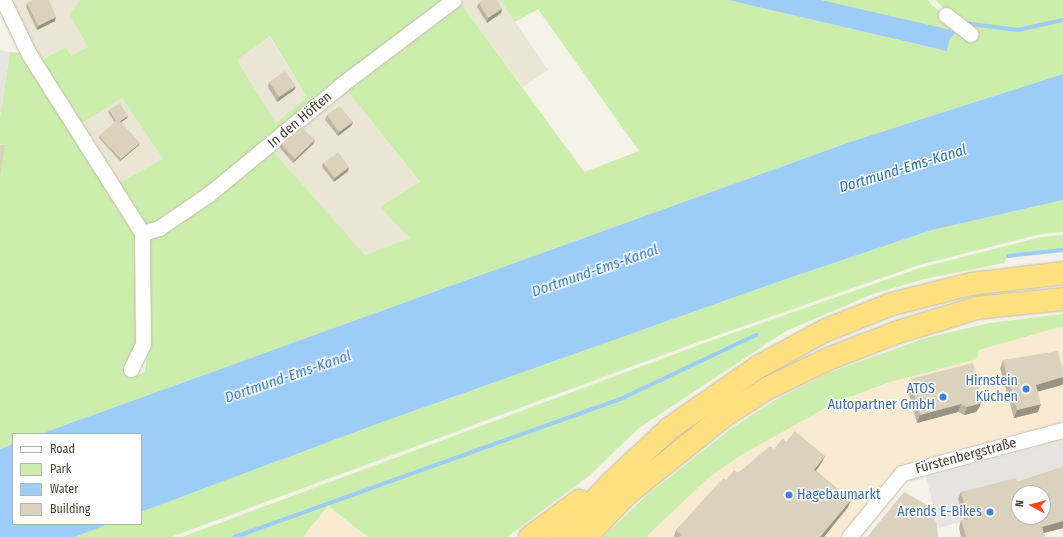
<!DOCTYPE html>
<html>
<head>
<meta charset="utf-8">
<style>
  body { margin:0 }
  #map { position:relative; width:1063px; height:537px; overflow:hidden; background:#f5f2e7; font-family:"Fira Sans Condensed",sans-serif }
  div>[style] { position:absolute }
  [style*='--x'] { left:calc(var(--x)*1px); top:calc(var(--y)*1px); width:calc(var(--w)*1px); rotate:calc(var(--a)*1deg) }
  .residential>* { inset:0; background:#eae5d5 }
  .commercial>* { inset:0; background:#f9ebd1 }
  .green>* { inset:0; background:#cbeeac }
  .parking>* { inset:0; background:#e6e4e0 }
  .water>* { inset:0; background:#9eccf8 }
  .stream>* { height:3.5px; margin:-1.75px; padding:0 1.75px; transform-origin:1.75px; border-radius:1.75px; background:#9eccf8 }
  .roads { filter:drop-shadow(0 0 1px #c2bba9) drop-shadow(0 0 1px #c2bba9) }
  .minor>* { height:15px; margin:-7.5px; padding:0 7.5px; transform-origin:7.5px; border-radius:7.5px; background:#fff }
  .trunk>* { height:22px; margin:-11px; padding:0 11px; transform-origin:11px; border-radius:11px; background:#ffe080 }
  .wall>* { inset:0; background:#bcb5a3 }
  .shaded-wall>* { inset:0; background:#999385 }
  .building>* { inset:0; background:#dbd2be }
  .dots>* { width:11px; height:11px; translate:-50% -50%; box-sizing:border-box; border:2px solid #fff; border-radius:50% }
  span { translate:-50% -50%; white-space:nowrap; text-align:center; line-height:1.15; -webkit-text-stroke:3px #fff; paint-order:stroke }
  .street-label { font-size:14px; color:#494335 }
  .shop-label { font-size:14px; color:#366cbe }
  .right { translate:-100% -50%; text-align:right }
  .left { translate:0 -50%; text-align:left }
  .water-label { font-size:15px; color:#2272c1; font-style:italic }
  .legend { position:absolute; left:12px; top:433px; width:130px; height:92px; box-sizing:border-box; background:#fff; border:1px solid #b6b4ae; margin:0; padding:5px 7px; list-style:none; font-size:12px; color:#494335 }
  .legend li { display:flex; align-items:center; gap:8px; height:20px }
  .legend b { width:20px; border:1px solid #b6b4ae }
  .north { position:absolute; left:1011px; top:485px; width:40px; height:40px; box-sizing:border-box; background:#fff; border:1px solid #b6b4ae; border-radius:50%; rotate:277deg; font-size:11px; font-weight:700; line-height:16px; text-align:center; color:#494335 }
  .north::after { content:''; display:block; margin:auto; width:14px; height:18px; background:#ff4a15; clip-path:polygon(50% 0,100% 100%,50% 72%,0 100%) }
</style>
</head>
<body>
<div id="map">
  <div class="residential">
    <i style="clip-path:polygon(12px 0,81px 0,69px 14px,88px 47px,71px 56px,66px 47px,41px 60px)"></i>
    <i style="clip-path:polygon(466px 0,500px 0,548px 70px,523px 87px,460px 2px)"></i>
    <i style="clip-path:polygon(269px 36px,307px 97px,276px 123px,237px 60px)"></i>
    <i style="clip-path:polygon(346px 89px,420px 183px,410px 238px,365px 255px,272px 150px)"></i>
    <i style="clip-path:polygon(122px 98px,163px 159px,117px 184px,79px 125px)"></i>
  </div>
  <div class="commercial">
    <i style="clip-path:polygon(1063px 326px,1063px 421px,907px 462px,891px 474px,838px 537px,646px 537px,707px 479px,738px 457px,834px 403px,979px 350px)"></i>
    <i style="clip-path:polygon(328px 506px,368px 537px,303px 537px)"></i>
  </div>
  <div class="green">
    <i style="clip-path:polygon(evenodd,81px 0,448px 0,272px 150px,365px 255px,410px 238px,380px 207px,420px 182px,346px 89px,460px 2px,584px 172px,639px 151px,538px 9px,515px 22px,500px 0,728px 0,947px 51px,821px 0,927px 0,947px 18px,945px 10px,935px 0,1063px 0,1063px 74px,850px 142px,40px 434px,13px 434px,13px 444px,0 449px,0 117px,10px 52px,24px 53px,44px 92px,108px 189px,163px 159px,122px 98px,79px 125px,41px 60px,66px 47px,71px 56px,88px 47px,69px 14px,81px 0,270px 36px,307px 97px,276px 123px,237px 60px,270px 36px,81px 0,148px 341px,145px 372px,129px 378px,138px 344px,148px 341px)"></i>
    <i style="clip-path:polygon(1063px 200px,1063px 232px,1041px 234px,919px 265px,698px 342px,171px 537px,75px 537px,109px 524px,141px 524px,141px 512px,377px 424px,789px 278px,932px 230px)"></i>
    <i style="clip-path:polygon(1063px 235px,1063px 249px,1009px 254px,1004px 263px,924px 279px,873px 294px,786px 331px,639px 428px,590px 475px,507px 537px,368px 537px,328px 506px,303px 537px,182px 537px,699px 345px,920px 268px,1041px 237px)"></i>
    <i style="clip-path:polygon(1063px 314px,1063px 326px,979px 350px,977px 359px,890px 382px,834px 403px,738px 457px,707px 479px,646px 537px,603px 537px,648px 494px,732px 428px,780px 397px,828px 373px,926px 338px,989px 323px)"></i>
  </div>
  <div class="parking">
    <i style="clip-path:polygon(0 50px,10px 52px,0 117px)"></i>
    <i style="clip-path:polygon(1063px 440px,1063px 471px,958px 500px,964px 521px,939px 528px,926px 477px)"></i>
  </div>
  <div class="water">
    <i style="clip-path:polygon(728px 0,821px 0,951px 30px,947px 51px)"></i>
    <i style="clip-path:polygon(1063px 74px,1063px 200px,932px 230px,789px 278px,377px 424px,141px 512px,141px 434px,40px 434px,850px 142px)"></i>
    <i style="clip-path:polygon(13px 444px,13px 524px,109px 524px,75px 537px,0 537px,0 449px)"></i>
  </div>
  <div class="stream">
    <i style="--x:964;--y:23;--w:54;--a:7.4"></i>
    <i style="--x:1018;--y:30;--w:46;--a:-12.5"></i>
    <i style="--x:947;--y:39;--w:13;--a:-48"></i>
    <i style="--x:1008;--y:256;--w:55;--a:-6.2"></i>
    <i style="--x:235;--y:537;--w:414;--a:-19.7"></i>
    <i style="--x:625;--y:397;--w:145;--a:-25.3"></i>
  </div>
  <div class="roads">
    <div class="minor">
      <i style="--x:3;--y:0;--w:60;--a:64.3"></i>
      <i style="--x:29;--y:54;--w:212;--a:57.7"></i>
      <i style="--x:142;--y:233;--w:111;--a:89.5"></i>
      <i style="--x:143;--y:344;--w:28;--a:116"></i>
      <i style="--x:946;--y:15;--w:31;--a:38"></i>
      <i style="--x:142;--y:233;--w:18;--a:-16"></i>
      <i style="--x:159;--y:228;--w:60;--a:-34.2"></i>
      <i style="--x:209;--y:194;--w:171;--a:-39.5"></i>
      <i style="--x:341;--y:85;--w:141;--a:-37"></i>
      <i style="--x:849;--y:537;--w:83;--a:-50.4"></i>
      <i style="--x:902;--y:473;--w:167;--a:-15"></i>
    </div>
    <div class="trunk">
      <i style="--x:530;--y:537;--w:61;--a:-36.3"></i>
      <i style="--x:560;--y:537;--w:74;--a:-46.6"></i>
      <i style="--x:611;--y:483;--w:81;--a:-43"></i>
      <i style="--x:670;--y:428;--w:107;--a:-34.7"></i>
      <i style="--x:758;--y:367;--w:75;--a:-28.6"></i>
      <i style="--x:824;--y:331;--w:73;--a:-21.7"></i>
      <i style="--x:892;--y:304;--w:81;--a:-14.2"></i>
      <i style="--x:971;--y:284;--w:93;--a:-6.8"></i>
      <i style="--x:586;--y:537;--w:58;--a:-46.4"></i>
      <i style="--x:626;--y:495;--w:126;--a:-38.9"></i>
      <i style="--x:724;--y:416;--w:52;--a:-32.5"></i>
      <i style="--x:768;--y:388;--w:67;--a:-25.8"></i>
      <i style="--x:828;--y:359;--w:75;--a:-21.1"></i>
      <i style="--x:898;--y:332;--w:83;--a:-16.9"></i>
      <i style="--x:977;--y:308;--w:86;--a:-6"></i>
    </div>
  </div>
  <div class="wall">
    <i style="clip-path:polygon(27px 3px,55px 21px,37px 30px,26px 7px)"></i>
    <i style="clip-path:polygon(479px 3px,502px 9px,501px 13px,487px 23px,477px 7px)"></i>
    <i style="clip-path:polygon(269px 82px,294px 90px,277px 102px,268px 87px)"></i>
    <i style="clip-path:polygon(109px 110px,128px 116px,127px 118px,121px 122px,139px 145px,120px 161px,99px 138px,99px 136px,115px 123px,108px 112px)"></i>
    <i style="clip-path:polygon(327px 115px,353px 122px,351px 126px,338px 136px,325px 120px)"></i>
    <i style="clip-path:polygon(315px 140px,313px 144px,293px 163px,280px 148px,281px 144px)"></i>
    <i style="clip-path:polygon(323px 163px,348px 171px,334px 182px,322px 167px)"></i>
    <i style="clip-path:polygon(1003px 360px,1063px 370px,1063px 382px,1062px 385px,1038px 391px,1038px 412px,1014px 418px,1000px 368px)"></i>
    <i style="clip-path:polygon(910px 379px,980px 406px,976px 412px,964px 415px,958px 412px,917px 423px,907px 387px)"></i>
    <i style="clip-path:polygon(786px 442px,825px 456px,822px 462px,816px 471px,851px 500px,848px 507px,824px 537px,674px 537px,676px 530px,726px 480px)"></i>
    <i style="clip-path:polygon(1063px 467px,1063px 528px,1044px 533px,1045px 537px,961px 537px,959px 528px,961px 520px,964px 520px,958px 499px,961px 492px,1017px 482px)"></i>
  </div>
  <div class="shaded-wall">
    <i style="clip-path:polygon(502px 9px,501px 13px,487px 23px,488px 18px)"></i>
    <i style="clip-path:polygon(56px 17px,55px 21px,37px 30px,38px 26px)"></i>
    <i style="clip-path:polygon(296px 86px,294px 90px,277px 102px,279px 97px)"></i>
    <i style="clip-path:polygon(128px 116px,127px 118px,120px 123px,120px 121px)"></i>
    <i style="clip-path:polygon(353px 122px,351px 126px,338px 136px,339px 132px)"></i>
    <i style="clip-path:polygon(315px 140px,313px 144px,293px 163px,295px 159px)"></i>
    <i style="clip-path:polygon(140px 143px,139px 145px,120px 161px,121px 159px)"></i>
    <i style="clip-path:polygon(349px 167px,348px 171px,334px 182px,335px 178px)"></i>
    <i style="clip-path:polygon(1063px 377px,1063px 382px,1062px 385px,1033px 393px,1036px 385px)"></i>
    <i style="clip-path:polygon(982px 398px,980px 406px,976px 412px,964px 415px,967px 407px)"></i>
    <i style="clip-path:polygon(961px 404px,958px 412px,917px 423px,920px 415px)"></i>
    <i style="clip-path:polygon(1041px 404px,1038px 412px,1014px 418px,1017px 410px)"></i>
    <i style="clip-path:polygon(825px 456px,822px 462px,812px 476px,814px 470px)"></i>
    <i style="clip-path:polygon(851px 500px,848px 507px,824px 537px,820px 537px)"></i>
    <i style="clip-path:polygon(1063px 521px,1063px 528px,1040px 534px,1042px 527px)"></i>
  </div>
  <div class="building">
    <i style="clip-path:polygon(33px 0,49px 0,56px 17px,38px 26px,27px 3px)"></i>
    <i style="clip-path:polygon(483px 0,497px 0,502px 9px,488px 18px,479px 3px)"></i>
    <i style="clip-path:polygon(285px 71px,296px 86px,279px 97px,269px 82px)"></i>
    <i style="clip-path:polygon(120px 103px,128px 116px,120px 121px,140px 143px,121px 159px,99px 136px,116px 121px,109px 110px)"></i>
    <i style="clip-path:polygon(340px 106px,353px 122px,339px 132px,327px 115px)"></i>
    <i style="clip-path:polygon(301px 127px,315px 140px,295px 159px,281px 144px)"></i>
    <i style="clip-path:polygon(0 145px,5px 145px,0 177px)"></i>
    <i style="clip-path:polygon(338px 152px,349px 167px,335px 178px,323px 163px)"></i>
    <i style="clip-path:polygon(1058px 351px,1063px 370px,1063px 377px,1036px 385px,1041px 404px,1017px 410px,1003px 360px)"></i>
    <i style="clip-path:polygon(973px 363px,982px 398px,979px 404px,967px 407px,961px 404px,920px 415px,910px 379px)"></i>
    <i style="clip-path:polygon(795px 431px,825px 456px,814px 470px,851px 500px,820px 537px,679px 537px,681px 535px,676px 530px,723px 478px,726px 480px,734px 470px,738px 473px,770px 446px,774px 449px,783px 438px,786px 442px)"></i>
    <i style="clip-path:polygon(evenodd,1063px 467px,1063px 521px,1042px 527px,1045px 537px,966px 537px,961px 520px,968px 519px,961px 492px,1016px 478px,1017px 482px,1063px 467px,1019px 493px,1043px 493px,1043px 517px,1019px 517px,1019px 493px)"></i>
    <i style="clip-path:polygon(904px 492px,929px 506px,937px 524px,938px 537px,867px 537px)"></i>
  </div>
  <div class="dots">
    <i style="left:1026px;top:389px;background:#3f7fe0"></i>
    <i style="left:943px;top:397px;background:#3f7fe0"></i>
    <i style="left:789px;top:495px;background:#3f7fe0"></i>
    <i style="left:990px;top:512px;background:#3f7fe0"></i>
  </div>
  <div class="street-label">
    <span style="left:300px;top:120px;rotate:-40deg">In den Höften</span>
    <span style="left:966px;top:456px;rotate:-15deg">Fürstenbergstraße</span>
  </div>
  <div class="shop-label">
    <span class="right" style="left:1018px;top:389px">Hirnstein<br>Küchen</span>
    <span class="right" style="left:935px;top:397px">ATOS<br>Autopartner GmbH</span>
    <span class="left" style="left:797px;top:495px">Hagebaumarkt</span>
    <span class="right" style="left:982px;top:512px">Arends E-Bikes</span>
  </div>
  <div class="water-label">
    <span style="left:903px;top:169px;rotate:-17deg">Dortmund-Ems-Kanal</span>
    <span style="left:595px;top:271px;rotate:-19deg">Dortmund-Ems-Kanal</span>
    <span style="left:288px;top:377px;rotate:-19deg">Dortmund-Ems-Kanal</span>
  </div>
  <ul class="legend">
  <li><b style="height:5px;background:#fff"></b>Road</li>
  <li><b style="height:11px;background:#cbeeac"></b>Park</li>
  <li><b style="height:11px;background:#9eccf8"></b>Water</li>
  <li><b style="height:11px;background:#dbd2be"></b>Building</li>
  </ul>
  <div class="north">N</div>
</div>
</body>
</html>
